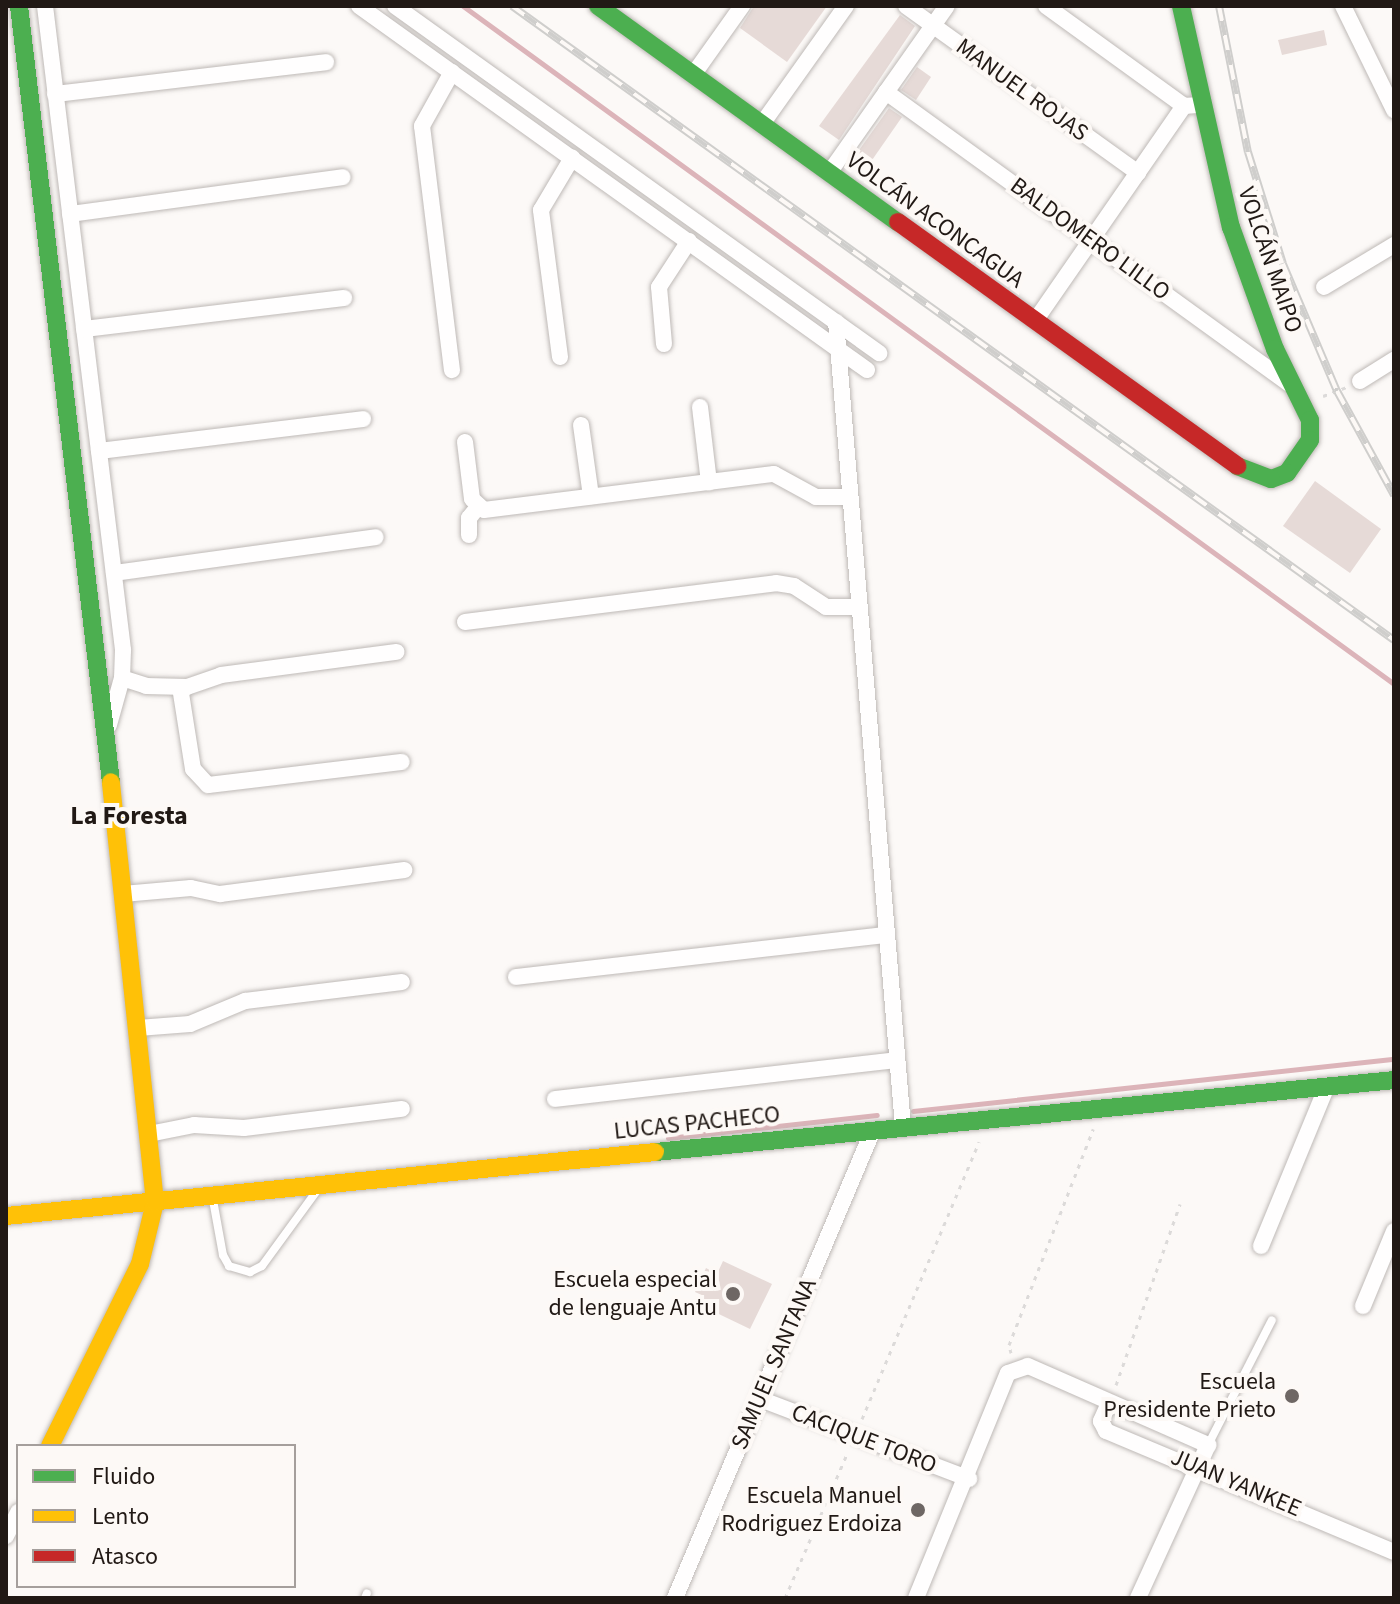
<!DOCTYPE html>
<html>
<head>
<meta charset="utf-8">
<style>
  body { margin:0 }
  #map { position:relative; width:1400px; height:1604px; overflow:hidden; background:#fcf9f7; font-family:"Source Sans 3",sans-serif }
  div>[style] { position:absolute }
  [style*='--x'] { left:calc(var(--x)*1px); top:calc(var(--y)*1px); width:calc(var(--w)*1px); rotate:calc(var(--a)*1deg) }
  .stream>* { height:5px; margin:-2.5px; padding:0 2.5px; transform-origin:2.5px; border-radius:2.5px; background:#dcb4b9 }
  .building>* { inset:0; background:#e6dad7 }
  .path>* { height:3px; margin-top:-1.5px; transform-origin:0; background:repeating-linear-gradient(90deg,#dcdad9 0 4px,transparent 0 10px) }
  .roads { filter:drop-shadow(0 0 2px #beb9b6) drop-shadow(0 0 2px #beb9b6) }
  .lane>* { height:8px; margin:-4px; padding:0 4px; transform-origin:4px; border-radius:4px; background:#fffefe }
  .street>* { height:16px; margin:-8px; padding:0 8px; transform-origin:8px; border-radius:8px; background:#fffefe }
  .fast>* { height:18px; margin:-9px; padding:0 9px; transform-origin:9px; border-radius:9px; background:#4caf50 }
  .slow>* { height:18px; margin:-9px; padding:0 9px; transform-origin:9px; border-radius:9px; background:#ffc107 }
  .jam>* { height:18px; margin:-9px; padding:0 9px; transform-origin:9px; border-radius:9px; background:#c62828 }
  .rail>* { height:8px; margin-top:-4px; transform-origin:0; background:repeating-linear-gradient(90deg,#fdf9f6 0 15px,#cfcecc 0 30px); box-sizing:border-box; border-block:2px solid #cfcecc }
  .dots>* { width:22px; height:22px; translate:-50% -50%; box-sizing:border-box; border:4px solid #fdf9f6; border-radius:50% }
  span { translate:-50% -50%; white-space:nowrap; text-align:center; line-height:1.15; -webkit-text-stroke:8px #fdf9f6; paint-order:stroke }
  .street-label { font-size:24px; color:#211915 }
  .poi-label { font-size:24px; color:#211915 }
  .right { translate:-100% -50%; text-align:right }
  .neighbourhood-label { font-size:26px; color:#211915; font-weight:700 }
  .frame { position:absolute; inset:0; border:8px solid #211915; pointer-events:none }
  .legend { position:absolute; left:16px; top:1444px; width:280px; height:144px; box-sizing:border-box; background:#fdf9f6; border:2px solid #a59f9c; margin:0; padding:10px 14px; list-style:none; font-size:24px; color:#211915 }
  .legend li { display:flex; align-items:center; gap:16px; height:40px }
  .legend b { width:40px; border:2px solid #a59f9c }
</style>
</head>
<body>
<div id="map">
  <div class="stream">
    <i style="--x:463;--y:6;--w:1152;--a:36.06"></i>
    <i style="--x:913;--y:1111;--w:484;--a:-6.2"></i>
    <i style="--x:668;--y:1138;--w:210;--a:-6.3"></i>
  </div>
  <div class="building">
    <i style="clip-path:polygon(754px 6px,827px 6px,787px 62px,740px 28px)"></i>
    <i style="clip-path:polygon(900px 15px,915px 26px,839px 140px,819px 126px)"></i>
    <i style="clip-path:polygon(1324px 30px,1327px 45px,1282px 55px,1278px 40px)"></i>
    <i style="clip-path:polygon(917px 67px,931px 77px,916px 100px,901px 90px)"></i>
    <i style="clip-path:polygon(889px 108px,902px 117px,870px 163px,857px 153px)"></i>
    <i style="clip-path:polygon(1315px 481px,1381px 529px,1350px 573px,1283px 526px)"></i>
    <i style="clip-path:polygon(723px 1261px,772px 1284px,750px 1329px,700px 1305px,704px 1296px,695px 1292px,706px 1268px,717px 1274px)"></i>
  </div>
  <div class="path">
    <i style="--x:1323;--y:396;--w:25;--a:-21"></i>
    <i style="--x:1011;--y:1353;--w:8;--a:-104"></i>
    <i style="--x:1009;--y:1345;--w:232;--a:-68.7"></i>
    <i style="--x:1116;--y:1385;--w:192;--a:-70.5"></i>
    <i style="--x:862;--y:1419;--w:301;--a:-67.1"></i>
    <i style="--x:785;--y:1598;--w:159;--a:-66.7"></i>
  </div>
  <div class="roads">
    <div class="lane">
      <i style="--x:213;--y:1200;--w:56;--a:79.7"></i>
      <i style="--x:223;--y:1255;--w:13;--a:61"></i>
      <i style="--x:229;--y:1266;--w:22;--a:16"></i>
      <i style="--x:250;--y:1272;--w:13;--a:-27"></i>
      <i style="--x:262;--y:1266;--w:92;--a:-53.9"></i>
      <i style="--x:1208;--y:1445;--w:140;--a:-62.9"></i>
      <i style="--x:365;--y:1598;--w:5;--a:-68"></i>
    </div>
    <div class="street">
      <i style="--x:45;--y:6;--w:649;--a:83.09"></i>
      <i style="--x:123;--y:650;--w:28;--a:92"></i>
      <i style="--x:122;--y:678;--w:49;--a:105.5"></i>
      <i style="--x:359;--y:6;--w:625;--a:35.62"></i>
      <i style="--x:395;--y:6;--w:596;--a:35.64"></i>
      <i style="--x:906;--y:6;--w:286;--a:35.7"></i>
      <i style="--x:1046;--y:6;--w:170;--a:35.9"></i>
      <i style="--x:1343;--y:6;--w:116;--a:63.9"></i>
      <i style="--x:452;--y:72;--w:62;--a:119.1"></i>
      <i style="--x:422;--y:126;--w:246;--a:83"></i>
      <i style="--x:693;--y:75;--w:85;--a:-54.6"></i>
      <i style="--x:886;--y:92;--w:498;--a:35.9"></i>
      <i style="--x:55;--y:94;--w:273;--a:-6.7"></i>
      <i style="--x:762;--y:124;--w:145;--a:-54.6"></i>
      <i style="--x:829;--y:173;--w:204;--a:-54.8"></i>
      <i style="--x:70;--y:214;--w:275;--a:-7.7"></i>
      <i style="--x:1324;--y:287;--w:82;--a:-31"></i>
      <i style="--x:1035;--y:321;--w:262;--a:-55.3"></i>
      <i style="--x:1184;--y:106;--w:16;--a:-4"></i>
      <i style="--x:836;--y:322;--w:808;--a:85.24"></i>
      <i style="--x:84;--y:329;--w:262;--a:-6.8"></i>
      <i style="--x:664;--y:344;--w:57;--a:-95"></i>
      <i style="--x:659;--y:287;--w:55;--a:-56.9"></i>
      <i style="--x:560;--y:357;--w:148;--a:-97.4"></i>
      <i style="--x:541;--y:210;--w:61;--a:-59.2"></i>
      <i style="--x:1360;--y:381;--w:40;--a:-32"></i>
      <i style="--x:700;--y:407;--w:76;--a:83.2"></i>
      <i style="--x:581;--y:425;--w:72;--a:82"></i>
      <i style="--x:465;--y:442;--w:57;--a:83"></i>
      <i style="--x:472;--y:499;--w:16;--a:43"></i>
      <i style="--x:484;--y:510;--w:292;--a:-7.1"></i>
      <i style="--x:774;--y:474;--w:48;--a:28.7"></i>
      <i style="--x:816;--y:497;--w:31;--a:0"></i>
      <i style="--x:99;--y:451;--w:266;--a:-6.9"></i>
      <i style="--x:469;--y:535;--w:17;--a:-90"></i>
      <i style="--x:469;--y:518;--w:13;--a:-51"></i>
      <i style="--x:114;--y:573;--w:264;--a:-7.8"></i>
      <i style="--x:465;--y:622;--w:313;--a:-7.1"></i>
      <i style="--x:776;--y:583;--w:18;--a:9"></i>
      <i style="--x:794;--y:586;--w:38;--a:33"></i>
      <i style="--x:826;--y:607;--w:31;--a:0"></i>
      <i style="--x:122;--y:678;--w:25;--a:18"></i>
      <i style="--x:146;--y:686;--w:41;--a:1.4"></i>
      <i style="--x:187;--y:687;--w:36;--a:-19"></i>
      <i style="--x:221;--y:675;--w:177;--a:-7.5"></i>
      <i style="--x:180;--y:687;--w:83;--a:81"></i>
      <i style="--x:193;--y:769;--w:22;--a:47"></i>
      <i style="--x:208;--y:785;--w:195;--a:-6.8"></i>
      <i style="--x:123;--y:894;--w:68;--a:-5"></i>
      <i style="--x:191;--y:888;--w:30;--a:12"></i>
      <i style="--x:220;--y:894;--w:186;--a:-7.4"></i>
      <i style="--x:516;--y:977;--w:370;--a:-6.5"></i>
      <i style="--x:138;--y:1028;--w:52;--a:-4.4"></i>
      <i style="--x:190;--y:1024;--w:60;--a:-22.7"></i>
      <i style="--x:245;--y:1001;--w:158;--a:-6.9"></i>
      <i style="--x:555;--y:1099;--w:342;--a:-6.5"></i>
      <i style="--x:149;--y:1134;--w:46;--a:-11.3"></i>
      <i style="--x:194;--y:1125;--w:50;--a:3.4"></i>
      <i style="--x:244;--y:1128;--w:159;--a:-6.9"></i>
      <i style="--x:1261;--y:1246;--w:173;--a:-67.6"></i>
      <i style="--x:1363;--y:1306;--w:81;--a:-67.5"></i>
      <i style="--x:760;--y:1399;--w:224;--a:20.9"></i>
      <i style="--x:1109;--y:1403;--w:20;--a:114"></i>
      <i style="--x:1101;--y:1421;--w:11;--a:63"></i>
      <i style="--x:1106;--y:1431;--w:312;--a:22.8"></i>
      <i style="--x:6;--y:1536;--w:27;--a:-63"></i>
      <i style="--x:675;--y:1598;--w:508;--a:-67.07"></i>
      <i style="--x:916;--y:1598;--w:243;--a:-67.8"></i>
      <i style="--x:1008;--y:1373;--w:21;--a:-19"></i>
      <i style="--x:1028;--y:1366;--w:197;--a:23.7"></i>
      <i style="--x:1208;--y:1445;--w:168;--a:114.6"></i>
    </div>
    <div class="fast">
      <i style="--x:19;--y:6;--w:781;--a:83.24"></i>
      <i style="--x:598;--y:6;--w:370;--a:35.8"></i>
      <i style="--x:1181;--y:6;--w:227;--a:77.3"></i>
      <i style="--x:1231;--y:227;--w:130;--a:70.2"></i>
      <i style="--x:1275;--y:349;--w:79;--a:63.8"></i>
      <i style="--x:1310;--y:420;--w:20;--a:90"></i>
      <i style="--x:1310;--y:440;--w:40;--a:124.9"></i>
      <i style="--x:1287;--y:473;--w:17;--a:159"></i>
      <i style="--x:1271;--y:479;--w:36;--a:-159"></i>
      <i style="--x:655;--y:1152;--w:742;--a:-5.56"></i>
    </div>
    <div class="slow">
      <i style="--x:6;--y:1216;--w:652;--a:-5.63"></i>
      <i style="--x:50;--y:1446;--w:203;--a:-63.7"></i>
      <i style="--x:140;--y:1264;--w:64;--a:-76.4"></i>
      <i style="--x:155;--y:1202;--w:422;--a:-96"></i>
    </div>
    <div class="jam">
      <i style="--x:898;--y:222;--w:418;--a:35.7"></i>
    </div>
  </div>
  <div class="rail">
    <i style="--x:512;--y:6;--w:1086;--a:35.71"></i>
    <i style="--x:1219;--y:6;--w:149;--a:78.8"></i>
    <i style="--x:1248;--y:152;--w:117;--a:72.6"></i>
    <i style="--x:1283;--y:264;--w:138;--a:67"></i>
    <i style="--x:1337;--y:391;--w:119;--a:61.3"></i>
  </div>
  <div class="dots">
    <i style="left:733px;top:1294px;background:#6e6764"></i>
    <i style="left:1292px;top:1396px;background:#6e6764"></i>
    <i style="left:918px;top:1510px;background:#6e6764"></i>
  </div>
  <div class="street-label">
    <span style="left:1022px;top:90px;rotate:36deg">MANUEL ROJAS</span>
    <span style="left:935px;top:220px;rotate:36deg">VOLCÁN ACONCAGUA</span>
    <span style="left:1090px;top:239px;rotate:36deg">BALDOMERO LILLO</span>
    <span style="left:1270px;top:260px;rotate:71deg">VOLCÁN MAIPO</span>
    <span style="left:697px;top:1123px;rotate:-6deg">LUCAS PACHECO</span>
    <span style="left:774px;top:1364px;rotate:-67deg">SAMUEL SANTANA</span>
    <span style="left:864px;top:1439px;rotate:21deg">CACIQUE TORO</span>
    <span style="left:1236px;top:1483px;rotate:23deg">JUAN YANKEE</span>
  </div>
  <div class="poi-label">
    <span class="right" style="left:717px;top:1294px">Escuela especial<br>de lenguaje Antu</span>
    <span class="right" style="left:1276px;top:1396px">Escuela<br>Presidente Prieto</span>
    <span class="right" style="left:902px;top:1510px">Escuela Manuel<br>Rodriguez Erdoiza</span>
  </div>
  <div class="neighbourhood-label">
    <span style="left:129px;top:816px">La Foresta</span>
  </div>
  <div class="frame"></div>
  <ul class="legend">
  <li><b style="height:10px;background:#4caf50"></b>Fluido</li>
  <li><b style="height:10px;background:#ffc107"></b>Lento</li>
  <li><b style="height:10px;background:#c62828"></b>Atasco</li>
  </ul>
</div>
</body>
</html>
